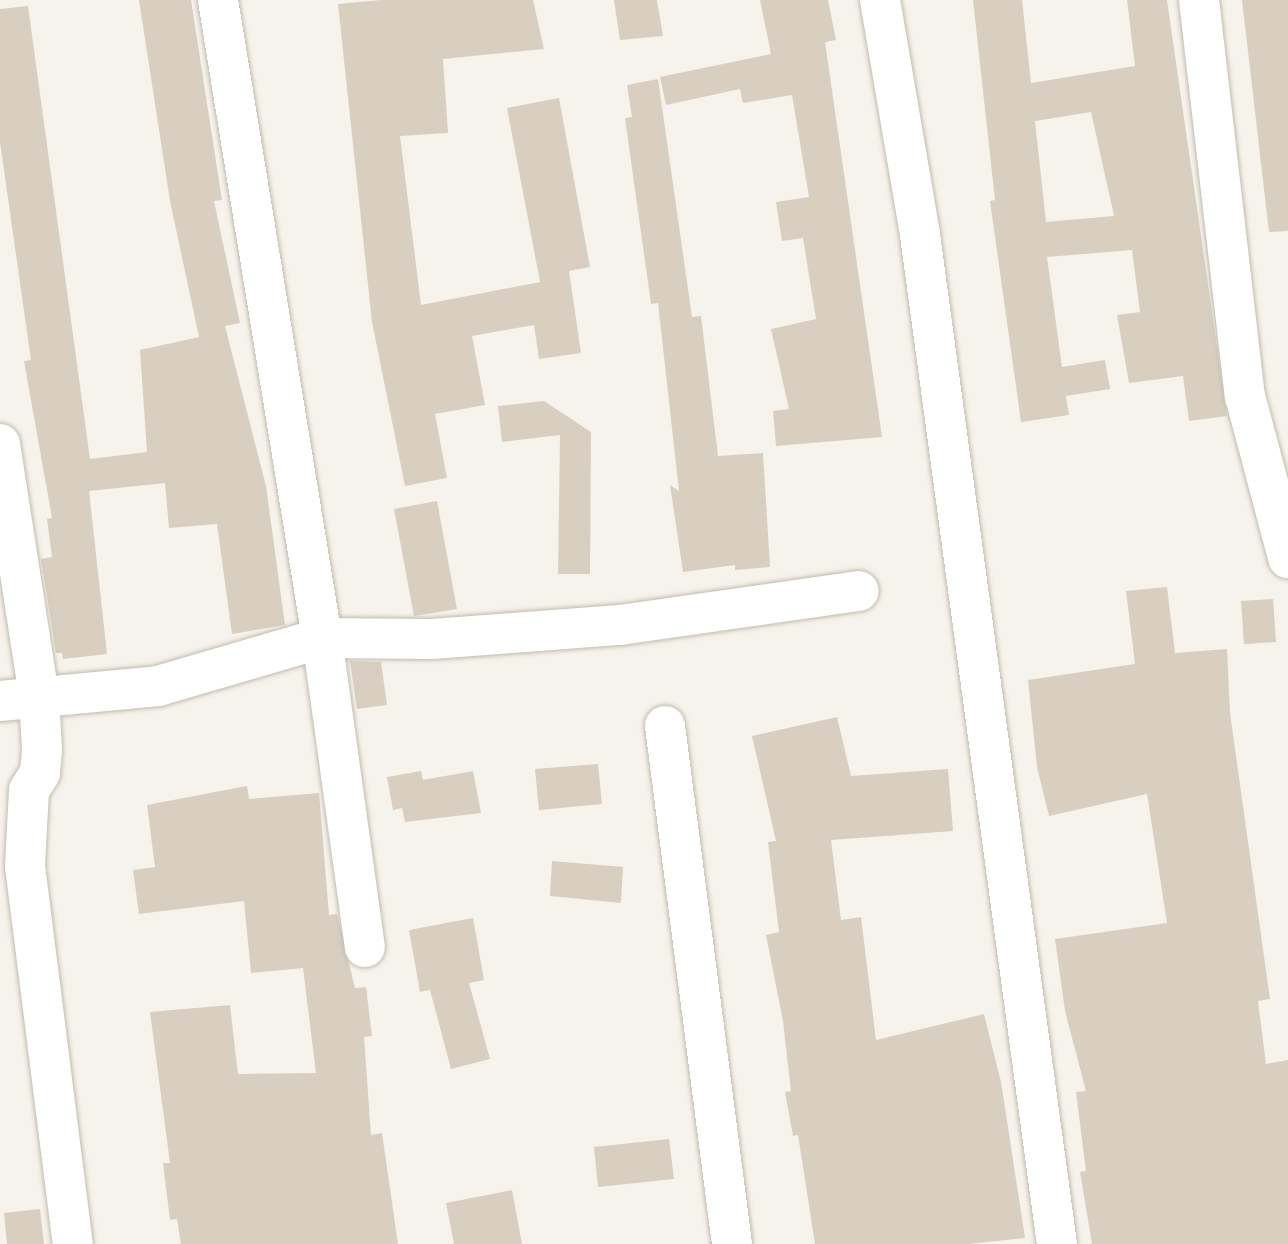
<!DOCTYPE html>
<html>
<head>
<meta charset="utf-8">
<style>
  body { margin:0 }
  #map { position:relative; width:1288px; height:1244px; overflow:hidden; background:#f6f3ec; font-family:Jost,sans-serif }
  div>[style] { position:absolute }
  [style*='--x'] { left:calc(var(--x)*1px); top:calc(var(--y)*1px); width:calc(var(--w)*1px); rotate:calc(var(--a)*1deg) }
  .building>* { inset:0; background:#d8cfc1 }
  .roads { filter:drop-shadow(0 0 2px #c2bbae) drop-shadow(0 0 2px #c2bbae) }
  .street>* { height:40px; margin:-20px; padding:0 20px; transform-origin:20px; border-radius:20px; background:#fff }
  span { translate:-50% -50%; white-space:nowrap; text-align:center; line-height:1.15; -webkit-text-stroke:6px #fff; paint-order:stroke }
</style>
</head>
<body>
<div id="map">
  <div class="building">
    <i style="clip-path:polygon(139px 0,191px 0,222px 200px,214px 201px,240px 323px,225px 326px,266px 486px,285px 625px,232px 634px,217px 524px,169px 528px,165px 483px,89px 491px,107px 654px,63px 659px,62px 653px,56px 653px,41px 559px,52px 557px,47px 519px,52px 518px,24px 361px,31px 360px,0 142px,0 9px,28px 6px,90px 459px,147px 452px,140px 350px,199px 337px,170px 201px)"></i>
    <i style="clip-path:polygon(381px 0,533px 0,544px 49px,443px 59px,448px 133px,400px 136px,421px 305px,540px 282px,507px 108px,559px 98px,590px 267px,569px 271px,581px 353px,539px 359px,534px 325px,472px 336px,485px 405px,435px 414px,447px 478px,405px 486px,372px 322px,338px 4px)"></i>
    <i style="clip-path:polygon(614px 0,657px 0,663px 36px,620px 40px)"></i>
    <i style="clip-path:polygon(760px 0,828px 0,836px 40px,825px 42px,882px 437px,776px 446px,773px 411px,789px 409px,771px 329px,816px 319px,803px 238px,782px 241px,776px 202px,809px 197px,792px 95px,743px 103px,740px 89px,666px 105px,660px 77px,771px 54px)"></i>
    <i style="clip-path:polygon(evenodd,973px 0,1022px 0,1031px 83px,1135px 66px,1127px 0,1167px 0,1227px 416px,1189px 421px,1183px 376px,1129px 383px,1117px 315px,1140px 312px,1132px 250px,1047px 257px,1062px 367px,1105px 360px,1110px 389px,1066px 396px,1069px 415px,1021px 422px,990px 201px,995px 200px,973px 0,1091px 112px,1114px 216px,1046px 222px,1035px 121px,1091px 112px)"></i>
    <i style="clip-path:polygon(1242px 0,1288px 0,1288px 231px,1269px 232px)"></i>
    <i style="clip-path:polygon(658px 79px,692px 317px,701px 316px,718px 456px,763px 453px,770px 567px,735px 570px,735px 565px,683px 572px,670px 485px,679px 491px,658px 303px,651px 304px,625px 118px,632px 117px,627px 85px)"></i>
    <i style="clip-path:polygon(544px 401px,591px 432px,590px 574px,558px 574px,560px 435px,502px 442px,498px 406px)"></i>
    <i style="clip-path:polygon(437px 501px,457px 609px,414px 616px,394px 509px)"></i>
    <i style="clip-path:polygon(1167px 587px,1175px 653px,1227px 649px,1230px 713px,1270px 999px,1258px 1001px,1266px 1064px,1288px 1060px,1288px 1244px,1092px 1244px,1080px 1172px,1086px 1171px,1076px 1092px,1086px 1091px,1065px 1011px,1055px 939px,1167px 923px,1147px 794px,1049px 816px,1037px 767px,1028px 680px,1135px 664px,1126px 591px)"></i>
    <i style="clip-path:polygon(1273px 599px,1276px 642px,1244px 644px,1241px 601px)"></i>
    <i style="clip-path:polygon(350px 661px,381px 662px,387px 705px,357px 709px)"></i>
    <i style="clip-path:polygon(837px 717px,851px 776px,948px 769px,953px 831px,831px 840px,841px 920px,861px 917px,876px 1040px,984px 1014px,1001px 1082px,1025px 1238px,968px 1244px,815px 1244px,798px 1135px,793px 1136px,785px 1092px,791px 1091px,783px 1021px,766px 935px,779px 932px,768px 842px,776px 841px,752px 736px)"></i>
    <i style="clip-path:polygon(598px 764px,602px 804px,539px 810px,535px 769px)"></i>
    <i style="clip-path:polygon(421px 771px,423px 780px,473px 771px,481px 813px,405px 822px,402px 808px,393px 810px,387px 777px)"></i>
    <i style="clip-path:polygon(247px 786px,249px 799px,319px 793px,329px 915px,337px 914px,355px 988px,366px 987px,372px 1036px,364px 1037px,371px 1135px,382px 1133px,398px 1244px,181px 1244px,177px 1219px,170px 1220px,163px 1163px,170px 1163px,150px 1012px,230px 1005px,238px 1074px,316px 1073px,303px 968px,251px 973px,244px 901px,139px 914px,133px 870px,155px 867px,147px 805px)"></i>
    <i style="clip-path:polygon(552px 861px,623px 867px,621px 903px,550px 896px)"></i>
    <i style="clip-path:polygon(473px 918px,484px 980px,469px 983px,490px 1059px,451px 1069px,430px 990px,420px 992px,409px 930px)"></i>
    <i style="clip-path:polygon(669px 1139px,674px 1179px,598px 1187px,594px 1147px)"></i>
    <i style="clip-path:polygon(512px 1190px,522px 1244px,454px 1244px,446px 1203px)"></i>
    <i style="clip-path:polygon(40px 1209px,44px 1244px,7px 1244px,4px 1213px)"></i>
  </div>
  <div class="roads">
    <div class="street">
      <i style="--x:218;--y:0;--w:646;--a:80.74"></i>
      <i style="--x:322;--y:638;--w:312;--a:82.1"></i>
      <i style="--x:880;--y:0;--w:238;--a:80.3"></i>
      <i style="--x:920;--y:235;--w:1018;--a:82.27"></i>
      <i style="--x:1199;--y:0;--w:399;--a:83.4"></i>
      <i style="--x:1245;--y:396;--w:168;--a:75.1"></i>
      <i style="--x:0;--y:444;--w:254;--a:81.2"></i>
      <i style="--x:39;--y:695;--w:55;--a:86.9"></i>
      <i style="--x:42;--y:750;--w:23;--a:95"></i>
      <i style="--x:40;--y:773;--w:20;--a:123"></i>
      <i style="--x:29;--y:790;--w:76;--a:93"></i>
      <i style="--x:25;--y:866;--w:381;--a:82.8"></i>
      <i style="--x:0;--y:701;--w:159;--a:-5.4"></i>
      <i style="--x:158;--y:686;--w:171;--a:-16.3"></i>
      <i style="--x:322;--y:638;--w:110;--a:0.5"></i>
      <i style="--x:432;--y:639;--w:189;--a:-4.3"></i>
      <i style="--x:620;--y:625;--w:241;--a:-8.1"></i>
      <i style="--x:665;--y:726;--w:522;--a:82.63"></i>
    </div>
  </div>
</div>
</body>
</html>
